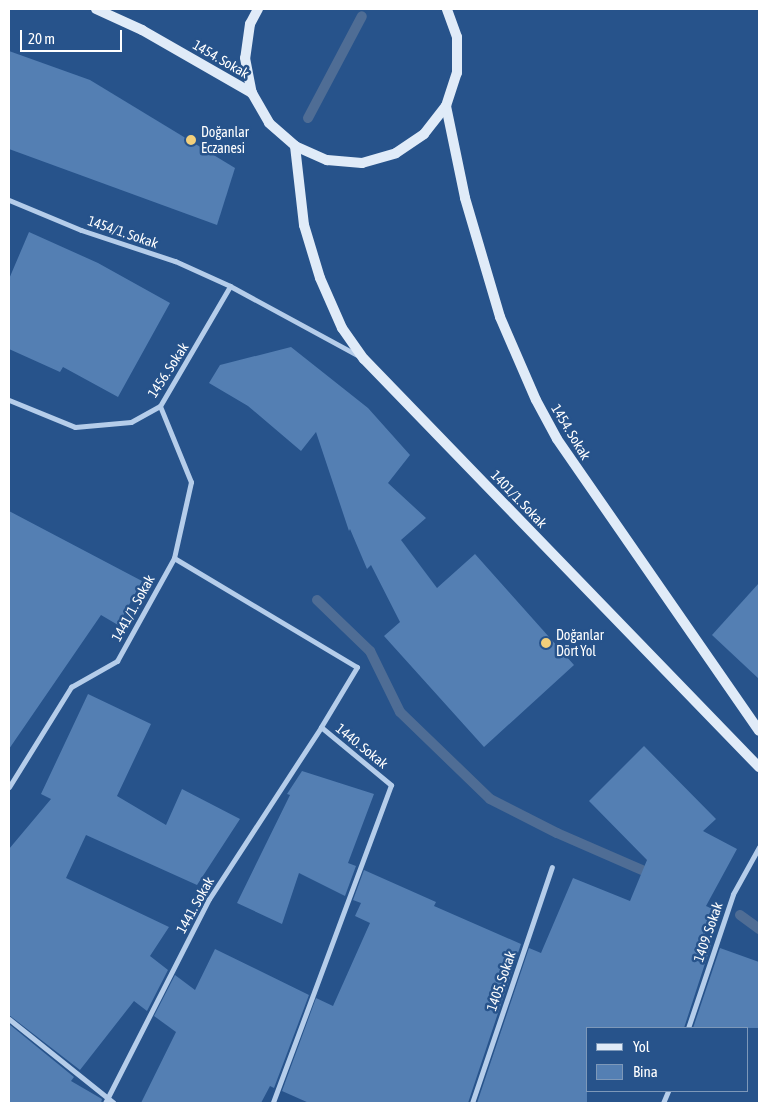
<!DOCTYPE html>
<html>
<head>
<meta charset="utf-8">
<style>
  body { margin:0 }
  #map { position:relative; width:768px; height:1112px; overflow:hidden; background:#27538b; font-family:"Asap Condensed",sans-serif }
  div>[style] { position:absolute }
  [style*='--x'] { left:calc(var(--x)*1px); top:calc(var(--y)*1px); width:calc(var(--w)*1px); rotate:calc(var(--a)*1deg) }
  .stream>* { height:10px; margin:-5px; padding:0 5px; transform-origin:5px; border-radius:5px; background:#4f6d95 }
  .building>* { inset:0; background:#547fb3 }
  .minor>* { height:5px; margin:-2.5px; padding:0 2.5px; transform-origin:2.5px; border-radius:2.5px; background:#b5cdea }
  .secondary>* { height:10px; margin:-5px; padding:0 5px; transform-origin:5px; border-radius:5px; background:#e0ebf8 }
  .dots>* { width:14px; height:14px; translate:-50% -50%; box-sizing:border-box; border:2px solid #27538b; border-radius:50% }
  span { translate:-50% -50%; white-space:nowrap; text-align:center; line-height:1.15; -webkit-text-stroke:5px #27538b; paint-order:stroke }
  .street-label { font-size:14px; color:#fff }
  .poi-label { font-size:14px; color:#fff }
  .left { translate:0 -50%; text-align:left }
  .frame { position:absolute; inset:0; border:10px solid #fff; pointer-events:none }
  .legend { position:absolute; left:586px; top:1027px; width:162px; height:65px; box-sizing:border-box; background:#27538b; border:1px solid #7d98b9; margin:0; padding:6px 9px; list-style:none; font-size:15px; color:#fff }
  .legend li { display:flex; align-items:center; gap:10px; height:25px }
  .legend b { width:25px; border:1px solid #7d98b9 }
  .scale { position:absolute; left:20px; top:30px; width:102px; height:22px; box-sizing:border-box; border:2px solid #fff; border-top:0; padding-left:6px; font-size:15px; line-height:18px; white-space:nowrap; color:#fff; -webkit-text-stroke:4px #27538b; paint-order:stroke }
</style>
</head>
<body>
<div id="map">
  <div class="stream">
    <i style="--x:308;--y:118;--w:115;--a:-62.1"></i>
    <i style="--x:317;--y:600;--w:74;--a:43.9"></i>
    <i style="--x:370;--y:651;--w:68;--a:63.8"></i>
    <i style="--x:400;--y:712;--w:125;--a:44"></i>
    <i style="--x:490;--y:799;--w:75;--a:26.9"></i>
    <i style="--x:557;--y:833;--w:108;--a:23.5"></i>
    <i style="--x:740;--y:915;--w:24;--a:36"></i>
  </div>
  <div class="building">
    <i style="clip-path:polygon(9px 51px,90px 80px,235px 168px,217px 225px,9px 149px)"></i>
    <i style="clip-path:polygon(29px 232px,98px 263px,170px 303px,118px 397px,63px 367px,60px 372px,9px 349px,9px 279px)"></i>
    <i style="clip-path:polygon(291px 347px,368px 408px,410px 455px,388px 483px,426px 518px,401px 540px,437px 588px,475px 554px,574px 665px,484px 747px,384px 636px,400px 622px,371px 565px,367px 569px,350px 529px,349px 531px,316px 432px,301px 451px,248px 406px,209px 383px,220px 365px)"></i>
    <i style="clip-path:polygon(9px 511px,142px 581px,118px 625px,101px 615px,9px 749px)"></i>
    <i style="clip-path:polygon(759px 583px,759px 679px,712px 635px)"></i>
    <i style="clip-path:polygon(88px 694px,151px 724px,117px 796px,166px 825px,182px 789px,240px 819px,197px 885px,86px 835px,66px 878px,169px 927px,150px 956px,168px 970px,147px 1011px,134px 1001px,80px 1070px,9px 1015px,9px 849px,51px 799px,41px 794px)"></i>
    <i style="clip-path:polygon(644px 746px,716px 819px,703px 831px,737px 849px,706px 906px,715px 910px,701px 942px,711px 945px,684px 1028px,587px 1028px,587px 1103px,477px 1103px,529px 948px,541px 953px,573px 878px,630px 901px,647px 860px,589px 801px)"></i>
    <i style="clip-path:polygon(302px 771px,374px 794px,348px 863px,356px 866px,345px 896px,299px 873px,282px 924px,237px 903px,290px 795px,287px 794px)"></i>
    <i style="clip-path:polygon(364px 870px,436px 902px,434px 906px,521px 944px,468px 1103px,309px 1103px,282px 1091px,316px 998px,333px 1006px,370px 923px,355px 916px,361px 903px,353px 900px)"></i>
    <i style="clip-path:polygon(720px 948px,759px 962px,759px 1028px,693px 1028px)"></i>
    <i style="clip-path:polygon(215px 949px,309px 995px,274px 1088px,270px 1086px,261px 1103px,141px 1103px,176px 1032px,154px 1016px,175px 975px,195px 990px)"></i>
    <i style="clip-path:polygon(9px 1024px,74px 1077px,71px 1081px,102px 1099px,101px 1103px,9px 1103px)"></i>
  </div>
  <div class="minor">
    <i style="--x:9;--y:200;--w:78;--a:22.6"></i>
    <i style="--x:81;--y:230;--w:99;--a:18.3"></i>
    <i style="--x:175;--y:261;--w:60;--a:24.4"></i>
    <i style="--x:230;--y:286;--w:147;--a:28.5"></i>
    <i style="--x:9;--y:400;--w:71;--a:22.2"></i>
    <i style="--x:75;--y:427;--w:56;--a:-5.1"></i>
    <i style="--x:131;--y:422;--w:33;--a:-29"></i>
    <i style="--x:160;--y:406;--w:139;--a:-59.7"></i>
    <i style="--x:174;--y:558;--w:213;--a:30.8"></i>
    <i style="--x:357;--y:667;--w:70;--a:121"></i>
    <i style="--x:321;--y:727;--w:91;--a:39.6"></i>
    <i style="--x:391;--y:785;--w:339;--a:110.4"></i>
    <i style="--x:9;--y:787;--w:118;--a:-58.2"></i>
    <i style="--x:71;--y:687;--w:53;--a:-29.5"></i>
    <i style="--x:117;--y:661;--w:118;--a:-61"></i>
    <i style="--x:174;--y:558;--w:78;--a:-77.4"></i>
    <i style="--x:191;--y:482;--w:82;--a:-112.2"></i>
    <i style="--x:9;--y:1019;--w:134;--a:38.7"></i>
    <i style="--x:688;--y:1028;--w:141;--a:-71.4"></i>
    <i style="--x:733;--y:894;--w:54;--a:-61"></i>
    <i style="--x:105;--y:1103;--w:229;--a:-63"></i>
    <i style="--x:209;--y:899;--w:205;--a:-56.9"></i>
    <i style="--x:472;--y:1103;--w:249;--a:-71.3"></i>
    <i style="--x:663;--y:1103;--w:13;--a:-67"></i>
  </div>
  <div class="secondary">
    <i style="--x:96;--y:9;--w:51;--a:24.5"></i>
    <i style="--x:142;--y:30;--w:127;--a:29.8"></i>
    <i style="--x:258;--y:9;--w:17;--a:118"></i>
    <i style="--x:250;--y:24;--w:34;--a:98"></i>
    <i style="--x:245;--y:58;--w:36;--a:79"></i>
    <i style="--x:252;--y:93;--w:34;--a:60"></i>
    <i style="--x:269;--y:123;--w:35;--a:41"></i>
    <i style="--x:295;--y:146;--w:35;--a:24"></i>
    <i style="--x:327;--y:160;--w:35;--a:5"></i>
    <i style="--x:362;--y:163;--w:35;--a:-16"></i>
    <i style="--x:396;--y:153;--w:34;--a:-34"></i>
    <i style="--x:424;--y:134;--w:36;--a:-52"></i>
    <i style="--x:446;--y:106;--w:35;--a:-72"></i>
    <i style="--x:457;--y:73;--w:36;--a:-90"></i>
    <i style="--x:457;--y:37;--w:30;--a:-110"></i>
    <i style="--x:446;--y:106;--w:94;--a:78.3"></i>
    <i style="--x:465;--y:198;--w:124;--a:73.6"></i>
    <i style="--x:500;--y:317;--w:90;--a:66.6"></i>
    <i style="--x:536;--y:400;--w:44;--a:61.7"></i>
    <i style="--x:557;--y:439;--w:355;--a:55.3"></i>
    <i style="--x:295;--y:146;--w:80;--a:83.5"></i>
    <i style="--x:304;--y:225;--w:55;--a:73.2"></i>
    <i style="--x:320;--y:278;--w:55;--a:66.3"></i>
    <i style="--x:342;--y:328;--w:38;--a:55"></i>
    <i style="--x:364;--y:359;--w:568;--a:45.93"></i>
  </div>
  <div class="dots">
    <i style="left:191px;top:140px;background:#f2cf7b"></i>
    <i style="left:546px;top:643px;background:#f2cf7b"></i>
  </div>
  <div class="street-label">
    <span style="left:221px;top:59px;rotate:30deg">1454. Sokak</span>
    <span style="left:123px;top:232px;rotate:19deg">1454/1. Sokak</span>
    <span style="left:168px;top:370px;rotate:-57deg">1456. Sokak</span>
    <span style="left:571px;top:432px;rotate:59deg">1454. Sokak</span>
    <span style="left:519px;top:499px;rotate:46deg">1401/1. Sokak</span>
    <span style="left:133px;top:608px;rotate:-61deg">1441/1. Sokak</span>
    <span style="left:362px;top:746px;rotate:39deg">1440. Sokak</span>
    <span style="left:195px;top:905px;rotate:-61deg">1441. Sokak</span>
    <span style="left:708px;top:932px;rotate:-71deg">1409. Sokak</span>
    <span style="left:501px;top:981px;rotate:-71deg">1405. Sokak</span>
  </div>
  <div class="poi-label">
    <span class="left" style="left:201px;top:140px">Doğanlar<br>Eczanesi</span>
    <span class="left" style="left:556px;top:643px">Doğanlar<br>Dört Yol</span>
  </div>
  <div class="frame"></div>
  <ul class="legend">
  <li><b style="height:6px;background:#e0ebf8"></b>Yol</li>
  <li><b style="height:14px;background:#547fb3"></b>Bina</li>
  </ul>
  <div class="scale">20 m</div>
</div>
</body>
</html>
